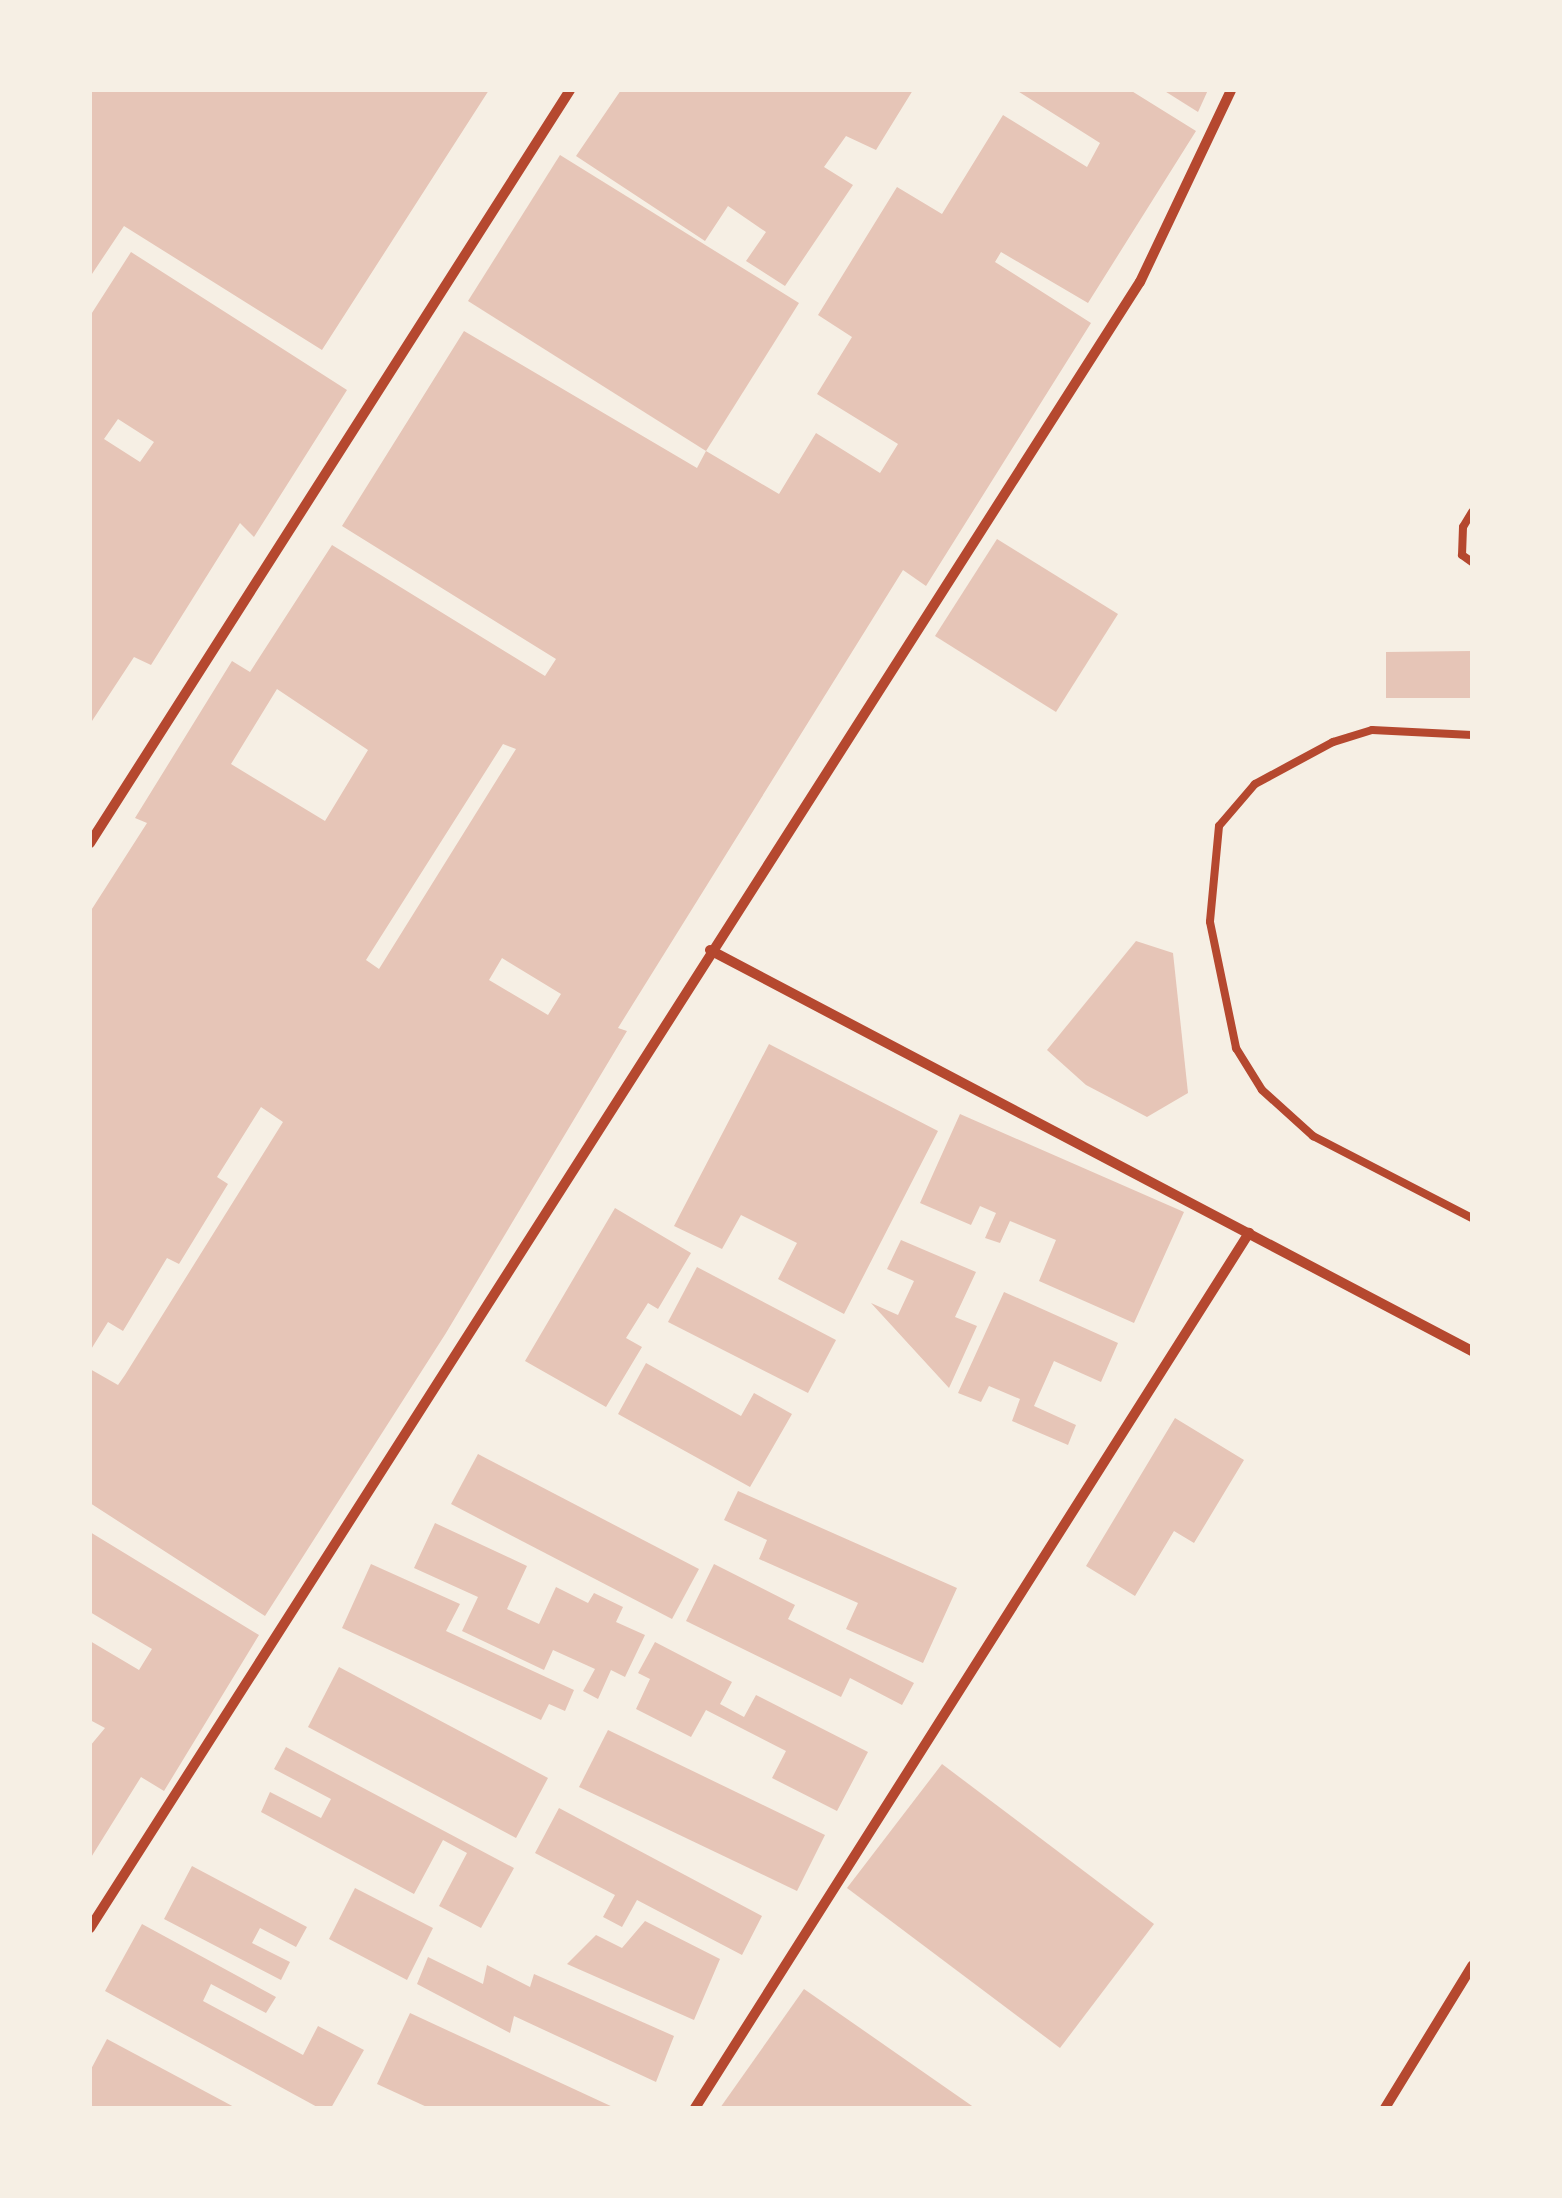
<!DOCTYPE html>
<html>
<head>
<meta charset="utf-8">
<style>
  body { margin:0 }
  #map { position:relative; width:1562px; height:2198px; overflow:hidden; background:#f6efe4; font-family:Inter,sans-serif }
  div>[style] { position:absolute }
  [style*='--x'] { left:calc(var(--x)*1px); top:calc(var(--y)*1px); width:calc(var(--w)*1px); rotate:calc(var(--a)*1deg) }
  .building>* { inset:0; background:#e6c5b7 }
  .service>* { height:8px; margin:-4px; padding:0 4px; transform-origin:4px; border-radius:4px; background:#b5482f }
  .minor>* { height:10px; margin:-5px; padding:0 5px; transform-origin:5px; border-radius:5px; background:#b5482f }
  span { translate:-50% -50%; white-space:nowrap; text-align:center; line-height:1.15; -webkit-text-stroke:9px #f6efe4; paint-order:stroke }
  .frame { position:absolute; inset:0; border:92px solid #f6efe4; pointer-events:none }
</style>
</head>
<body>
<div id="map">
  <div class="building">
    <i style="clip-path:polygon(90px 90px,489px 90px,322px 350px,124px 226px,90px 277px)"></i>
    <i style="clip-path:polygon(621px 90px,913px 90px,876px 150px,846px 136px,824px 167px,853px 185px,785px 286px,746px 261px,766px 232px,728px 206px,705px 241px,576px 156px)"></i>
    <i style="clip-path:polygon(evenodd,1016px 90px,1130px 90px,1196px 131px,1088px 303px,1001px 252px,995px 262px,1091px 323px,926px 586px,903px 570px,618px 1028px,627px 1031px,446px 1333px,265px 1616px,90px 1503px,90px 1369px,118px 1385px,125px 1375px,283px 1122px,261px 1107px,217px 1177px,228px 1184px,179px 1264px,167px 1258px,123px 1331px,108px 1322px,90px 1351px,90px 912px,147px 823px,135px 818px,232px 661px,250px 672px,332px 545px,545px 676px,556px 659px,342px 526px,464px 331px,697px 468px,706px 451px,779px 494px,816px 433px,880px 473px,898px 444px,817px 394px,852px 337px,818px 315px,897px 187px,942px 214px,1003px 115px,1087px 167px,1100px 143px,1016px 90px,277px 689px,368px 750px,325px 821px,231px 764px,277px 689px,1016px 90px,503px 744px,516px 749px,379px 969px,366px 960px,503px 744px,1016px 90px,502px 958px,561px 994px,548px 1015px,489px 980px,502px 958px)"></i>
    <i style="clip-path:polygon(1163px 90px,1208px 90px,1198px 112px)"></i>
    <i style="clip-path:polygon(560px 155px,799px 303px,706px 451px,468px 301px)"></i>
    <i style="clip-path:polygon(evenodd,131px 252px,347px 390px,254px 537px,240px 523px,151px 665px,134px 657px,90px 724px,90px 316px,131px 252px,118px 419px,154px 442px,140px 462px,104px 439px,118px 419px)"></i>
    <i style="clip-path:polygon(997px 539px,1118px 614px,1056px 712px,935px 636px)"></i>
    <i style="clip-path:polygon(1472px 651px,1472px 698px,1386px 698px,1386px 652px)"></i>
    <i style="clip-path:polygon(1136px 941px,1173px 953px,1188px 1093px,1147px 1117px,1086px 1085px,1047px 1050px)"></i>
    <i style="clip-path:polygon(769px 1044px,938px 1131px,844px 1314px,778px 1279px,797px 1243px,741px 1215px,722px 1249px,674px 1226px)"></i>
    <i style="clip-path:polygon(960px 1114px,1184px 1212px,1134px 1323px,1039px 1281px,1056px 1240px,1010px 1221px,1000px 1243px,985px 1238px,996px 1213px,980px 1206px,971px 1225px,920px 1203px)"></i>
    <i style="clip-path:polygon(615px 1208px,691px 1253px,658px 1309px,648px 1303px,626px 1338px,642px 1347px,606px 1407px,525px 1361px)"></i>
    <i style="clip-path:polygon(901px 1240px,976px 1272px,955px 1317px,977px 1326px,949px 1388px,871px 1303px,898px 1315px,914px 1281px,887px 1269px)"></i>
    <i style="clip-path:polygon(697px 1267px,836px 1340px,808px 1393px,668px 1322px)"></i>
    <i style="clip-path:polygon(1004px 1292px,1118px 1343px,1101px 1382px,1054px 1361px,1034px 1406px,1076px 1425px,1068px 1445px,1012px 1421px,1020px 1399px,989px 1386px,981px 1402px,958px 1393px)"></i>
    <i style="clip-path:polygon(646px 1363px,741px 1416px,754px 1393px,792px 1414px,750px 1487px,618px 1414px)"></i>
    <i style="clip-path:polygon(1175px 1418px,1244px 1460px,1194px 1543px,1174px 1531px,1135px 1596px,1086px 1566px)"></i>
    <i style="clip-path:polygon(478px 1454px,699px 1569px,672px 1619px,451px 1504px)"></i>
    <i style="clip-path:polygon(738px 1491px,957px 1588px,923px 1663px,846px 1629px,858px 1603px,759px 1559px,767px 1540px,724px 1520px)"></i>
    <i style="clip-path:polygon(435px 1523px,527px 1566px,507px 1609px,539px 1624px,556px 1587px,588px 1603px,594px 1593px,623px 1607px,616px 1622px,645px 1635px,625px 1677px,611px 1670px,598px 1699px,583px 1691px,595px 1669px,553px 1650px,544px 1670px,462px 1631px,478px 1597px,414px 1568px)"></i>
    <i style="clip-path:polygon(90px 1532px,259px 1635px,164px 1791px,141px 1777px,90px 1859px,90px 1746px,105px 1728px,90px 1720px,90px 1641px,139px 1670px,152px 1649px,90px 1612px)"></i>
    <i style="clip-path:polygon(371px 1564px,460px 1604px,446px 1631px,574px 1690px,565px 1711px,549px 1704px,541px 1720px,342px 1628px)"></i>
    <i style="clip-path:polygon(714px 1564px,795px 1605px,788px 1619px,914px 1683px,902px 1705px,850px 1678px,841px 1697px,686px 1621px)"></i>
    <i style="clip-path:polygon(655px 1642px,732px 1682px,720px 1704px,744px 1717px,756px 1695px,868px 1752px,837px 1811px,772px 1778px,786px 1751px,706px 1710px,691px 1737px,636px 1709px,650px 1679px,638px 1673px)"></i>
    <i style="clip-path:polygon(339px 1667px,548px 1778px,516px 1838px,308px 1727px)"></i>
    <i style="clip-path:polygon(608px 1730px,825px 1835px,797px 1891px,579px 1787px)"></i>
    <i style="clip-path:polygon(286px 1747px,514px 1868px,481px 1928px,439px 1906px,467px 1853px,443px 1840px,414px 1894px,261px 1812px,270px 1792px,321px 1818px,331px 1799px,274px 1769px)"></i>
    <i style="clip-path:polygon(942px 1764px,1154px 1924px,1060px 2048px,847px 1888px)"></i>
    <i style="clip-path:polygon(559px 1808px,762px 1916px,742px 1955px,637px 1900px,622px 1927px,603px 1917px,615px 1895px,535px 1853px)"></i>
    <i style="clip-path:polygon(192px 1866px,307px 1927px,296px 1947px,260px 1928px,252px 1943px,290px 1962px,281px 1980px,164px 1919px)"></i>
    <i style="clip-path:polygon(355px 1888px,433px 1928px,407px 1980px,329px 1939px)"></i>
    <i style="clip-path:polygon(645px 1921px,720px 1959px,694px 2020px,567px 1964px,596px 1935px,622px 1948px)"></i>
    <i style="clip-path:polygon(142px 1924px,276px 1997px,266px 2013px,211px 1984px,203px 2001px,303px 2055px,318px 2026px,364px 2050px,331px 2108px,319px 2108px,105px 1991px)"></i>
    <i style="clip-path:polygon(428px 1957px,483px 1984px,487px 1965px,530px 1987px,534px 1974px,674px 2036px,656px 2082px,514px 2016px,510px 2033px,417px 1984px)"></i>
    <i style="clip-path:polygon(804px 1989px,975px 2108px,720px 2108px)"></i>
    <i style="clip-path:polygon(410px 2013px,615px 2108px,429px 2108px,377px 2084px)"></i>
    <i style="clip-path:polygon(107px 2039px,236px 2108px,90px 2108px,90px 2071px)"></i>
  </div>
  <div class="service">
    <i style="--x:1472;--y:512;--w:17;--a:121"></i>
    <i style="--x:1463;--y:527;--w:28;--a:92"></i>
    <i style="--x:1462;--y:555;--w:12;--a:35"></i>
    <i style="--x:1472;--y:735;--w:100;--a:-177.1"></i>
    <i style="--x:1372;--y:730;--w:41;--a:162.9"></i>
    <i style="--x:1333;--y:742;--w:89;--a:151.7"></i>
    <i style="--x:1255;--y:784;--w:55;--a:130.6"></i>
    <i style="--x:1219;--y:826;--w:96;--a:95.4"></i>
    <i style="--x:1210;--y:922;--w:129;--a:78.3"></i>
    <i style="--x:1236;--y:1048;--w:49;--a:58.2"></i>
    <i style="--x:1262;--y:1090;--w:69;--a:42"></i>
    <i style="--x:1313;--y:1136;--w:179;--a:27.3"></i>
  </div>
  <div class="minor">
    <i style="--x:90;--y:843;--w:893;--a:-57.48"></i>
    <i style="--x:710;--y:950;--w:861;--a:27.76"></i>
    <i style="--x:90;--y:1928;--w:1952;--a:-57.47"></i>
    <i style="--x:1140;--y:282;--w:212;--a:-64.6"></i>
    <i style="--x:695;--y:2108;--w:1036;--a:-57.66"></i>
    <i style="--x:1385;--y:2108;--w:167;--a:-58.5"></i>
  </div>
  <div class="frame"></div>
</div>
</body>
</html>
